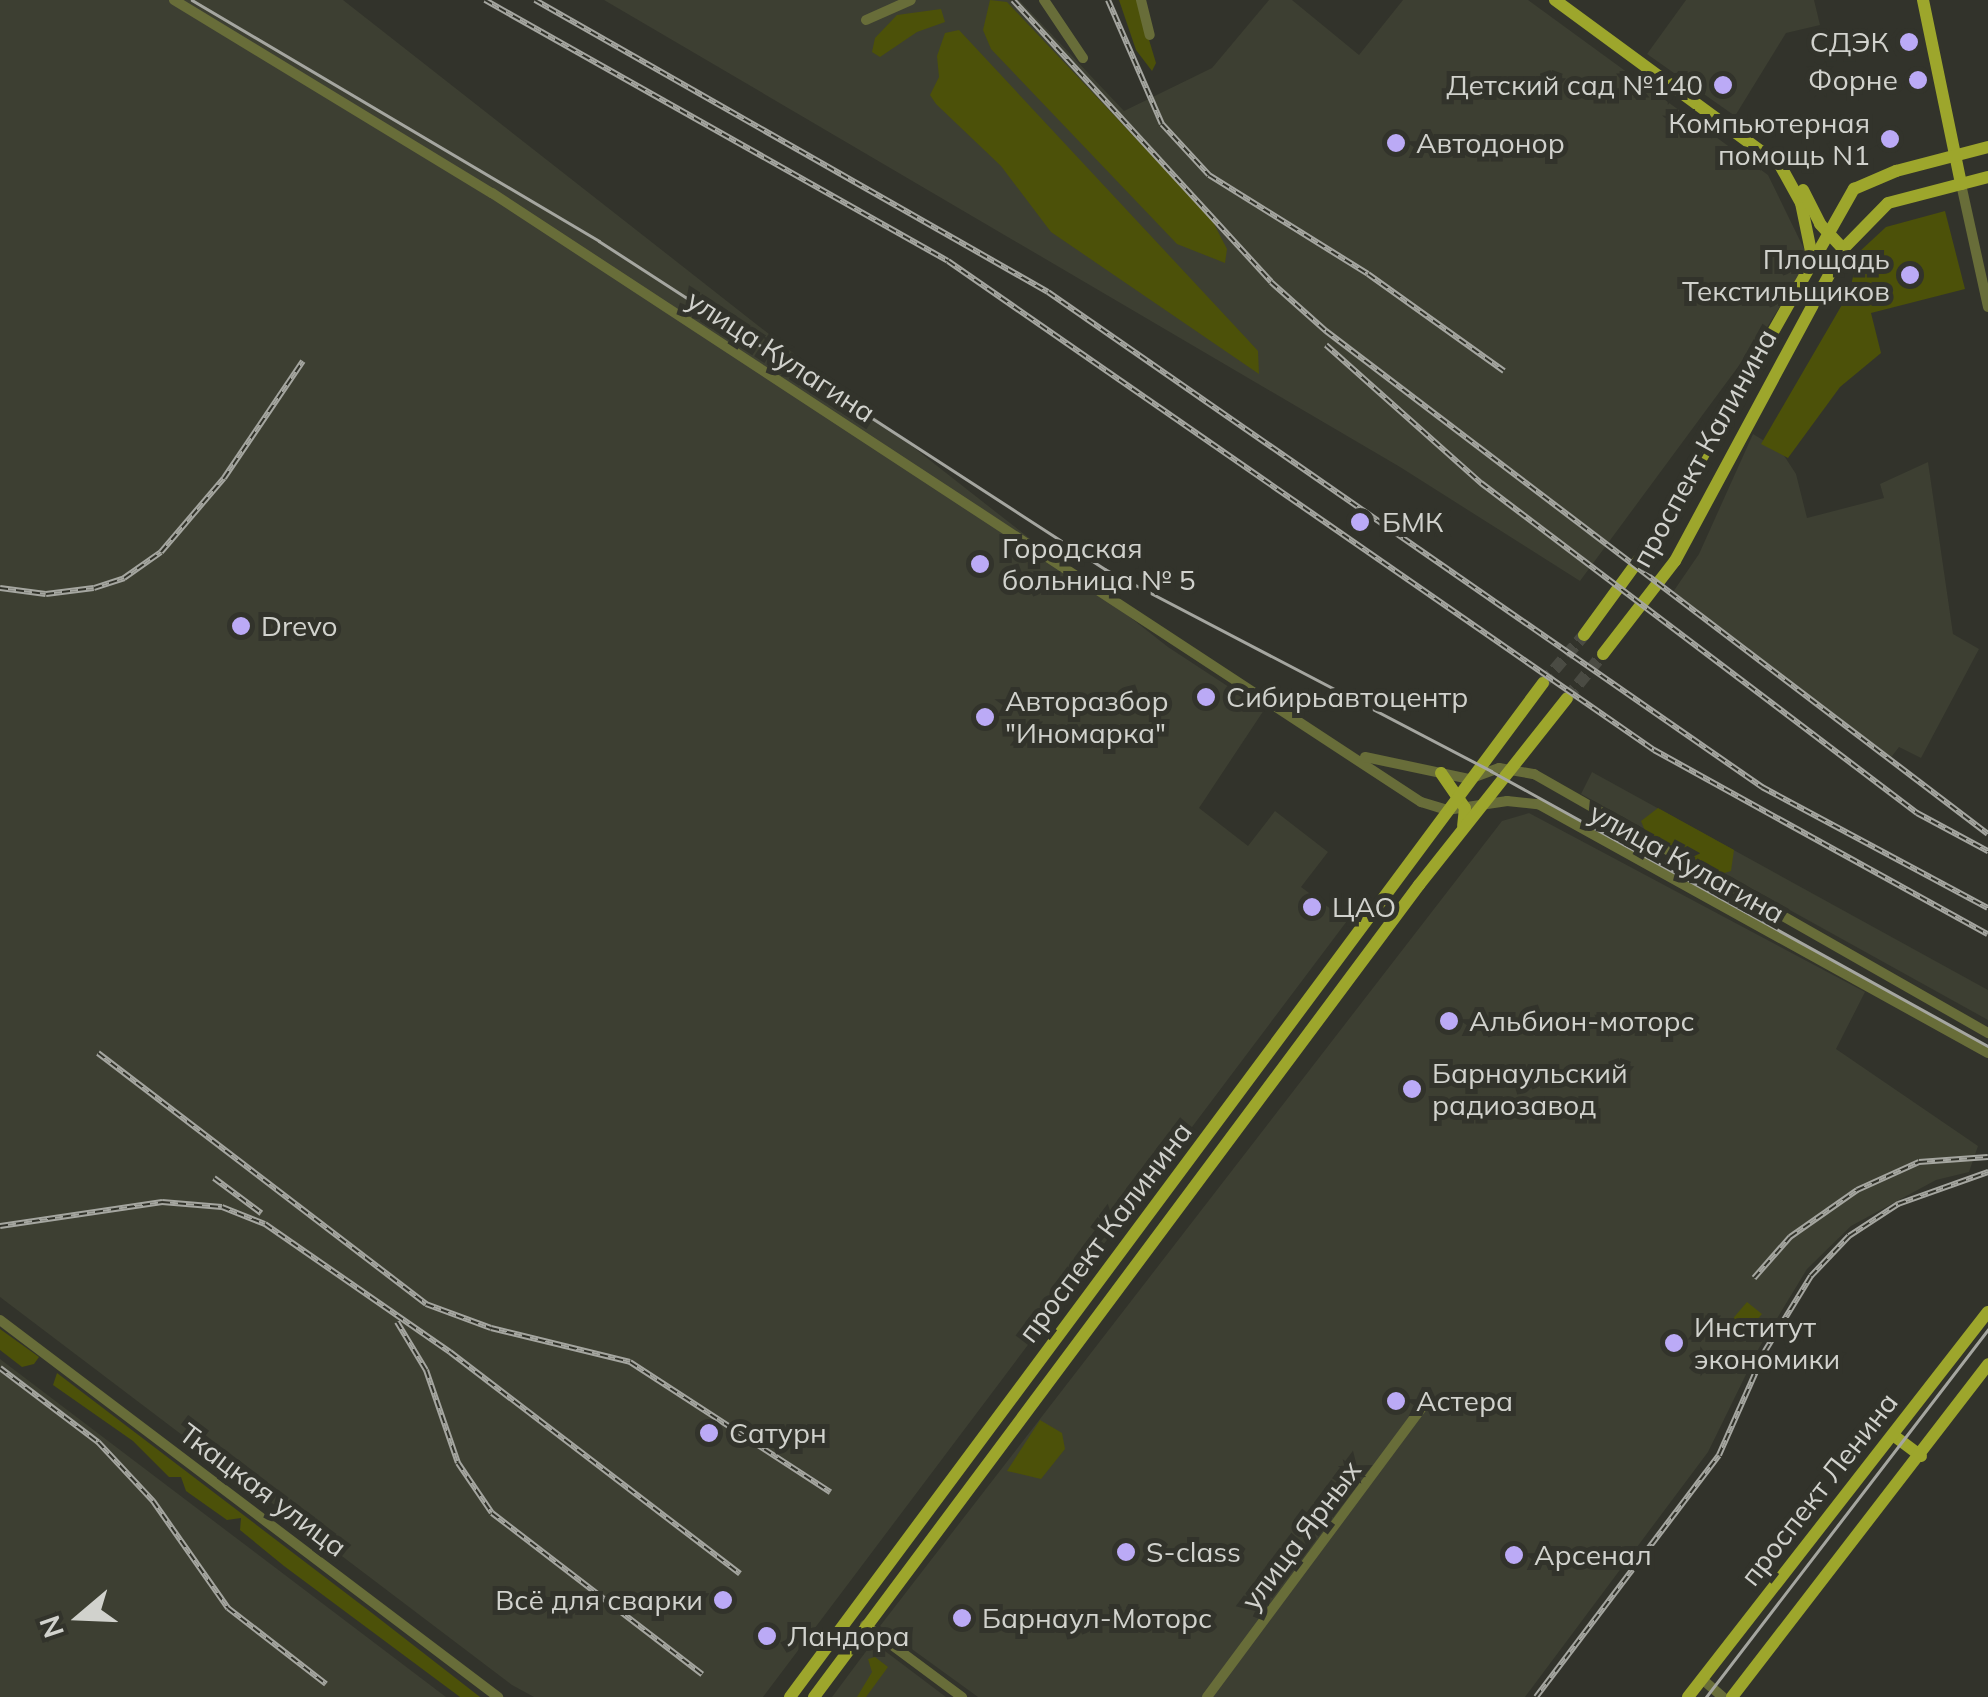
<!DOCTYPE html>
<html>
<head>
<meta charset="utf-8">
<style>
  body { margin:0 }
  #map { position:relative; width:1988px; height:1697px; overflow:hidden; background:#32332b; font-family:Mulish,sans-serif }
  div>[style] { position:absolute }
  [style*='--x'] { left:calc(var(--x)*1px); top:calc(var(--y)*1px); width:calc(var(--w)*1px); rotate:calc(var(--a)*1deg) }
  .built>* { inset:0; background:#3d3f32 }
  .green>* { inset:0; background:#4c5109 }
  .major-tunnel>* { height:12px; margin-top:-6px; transform-origin:0; background:repeating-linear-gradient(90deg,#4a4b43 0 12px,transparent 0 18px) }
  .minor>* { height:10px; margin:-5px; padding:0 5px; transform-origin:5px; border-radius:5px; background:#686d39 }
  .major>* { height:12px; margin:-6px; padding:0 6px; transform-origin:6px; border-radius:6px; background:#9da62c }
  .tram>* { height:2.5px; margin:-1.25px; padding:0 1.25px; transform-origin:1.25px; border-radius:1.25px; background:#a5a6a0 }
  .rail>* { height:6px; margin-top:-3px; transform-origin:0; background:repeating-linear-gradient(90deg,#32332b 0 8px,#a5a6a0 0 16px); box-sizing:border-box; border-block:2px solid #a5a6a0 }
  .dots>* { width:28px; height:28px; translate:-50% -50%; box-sizing:border-box; border:5px solid #32332b; border-radius:50% }
  span { translate:-50% -50%; white-space:nowrap; text-align:center; line-height:1.15; -webkit-text-stroke:10px #32332b; paint-order:stroke }
  .poi-label { font-size:28px; color:#d1d2cd }
  .right { translate:-100% -50%; text-align:right }
  .left { translate:0 -50%; text-align:left }
  .street-label { font-size:28px; color:#d1d2cd }
  .north { position:absolute; left:30px; top:1567px; width:100px; height:100px; -webkit-text-stroke:8px #32332b; paint-order:stroke; rotate:251deg; font-size:28px; font-weight:700; line-height:40px; text-align:center; color:#d1d2cd }
  .north::after { content:''; display:block; margin:auto; width:35px; height:45px; background:#d1d2cd; clip-path:polygon(50% 0,100% 100%,50% 72%,0 100%) }
</style>
</head>
<body>
<div id="map">
  <div class="built">
    <i style="clip-path:polygon(0 0,343px 0,1168px 647px,1264px 710px,1199px 808px,1248px 846px,1275px 811px,1328px 852px,1301px 887px,1347px 921px,763px 1697px,534px 1697px,512px 1685px,0 1297px)"></i>
    <i style="clip-path:polygon(604px 0,1019px 0,1124px 111px,1212px 68px,1269px 0,1292px 0,1359px 55px,1403px 0,1528px 0,1768px 175px,1809px 259px,1766px 329px,1580px 581px,1400px 467px)"></i>
    <i style="clip-path:polygon(1686px 0,1814px 0,1820px 25px,1786px 33px,1735px 116px,1647px 54px)"></i>
    <i style="clip-path:polygon(1753px 434px,1781px 451px,1796px 474px,1807px 518px,1884px 498px,1880px 484px,1928px 462px,1953px 634px,1979px 649px,1921px 758px,1899px 747px,1889px 760px,1673px 592px,1699px 554px)"></i>
    <i style="clip-path:polygon(1592px 772px,1988px 990px,1988px 1020px,1581px 794px)"></i>
    <i style="clip-path:polygon(1529px 813px,1865px 992px,1836px 1049px,1978px 1146px,1969px 1172px,1936px 1180px,1851px 1226px,1807px 1269px,1759px 1348px,1708px 1452px,1525px 1697px,978px 1697px,880px 1626px,1502px 821px)"></i>
    <i style="clip-path:polygon(0 1359px,438px 1691px,446px 1697px,0 1697px)"></i>
    <i style="clip-path:polygon(873px 1642px,946px 1697px,832px 1697px)"></i>
  </div>
  <div class="green">
    <i style="clip-path:polygon(990px 0,1007px 2px,1211px 218px,1227px 249px,1225px 263px,1177px 244px,991px 49px,983px 30px)"></i>
    <i style="clip-path:polygon(1119px 0,1137px 0,1156px 63px,1152px 71px,1136px 50px)"></i>
    <i style="clip-path:polygon(941px 9px,945px 22px,917px 32px,880px 57px,872px 52px,875px 38px,897px 15px)"></i>
    <i style="clip-path:polygon(959px 30px,1247px 339px,1258px 351px,1259px 374px,1051px 232px,1001px 166px,936px 104px,930px 95px,939px 77px,937px 56px,945px 33px)"></i>
    <i style="clip-path:polygon(1945px 211px,1965px 289px,1871px 313px,1881px 353px,1840px 387px,1788px 458px,1761px 444px,1850px 291px,1858px 253px,1886px 227px)"></i>
    <i style="clip-path:polygon(1658px 808px,1734px 850px,1731px 871px,1721px 874px,1645px 831px,1641px 821px)"></i>
    <i style="clip-path:polygon(1747px 1302px,1762px 1314px,1739px 1342px,1724px 1329px)"></i>
    <i style="clip-path:polygon(0 1329px,39px 1357px,34px 1364px,22px 1367px,0 1350px)"></i>
    <i style="clip-path:polygon(57px 1373px,372px 1613px,480px 1697px,460px 1697px,284px 1566px,240px 1530px,241px 1518px,227px 1520px,186px 1491px,181px 1477px,169px 1477px,133px 1441px,53px 1385px)"></i>
    <i style="clip-path:polygon(1040px 1420px,1062px 1433px,1065px 1449px,1041px 1479px,1007px 1471px)"></i>
    <i style="clip-path:polygon(875px 1657px,888px 1667px,866px 1697px,857px 1697px,872px 1672px,868px 1659px)"></i>
  </div>
  <div class="major-tunnel">
    <i style="--x:1543;--y:683;--w:63;--a:-49.5"></i>
    <i style="--x:1567;--y:698;--w:57;--a:-50.7"></i>
  </div>
  <div class="minor">
    <i style="--x:174;--y:0;--w:372;--a:31.3"></i>
    <i style="--x:492;--y:193;--w:1111;--a:33.25"></i>
    <i style="--x:1421;--y:802;--w:27;--a:17"></i>
    <i style="--x:1447;--y:810;--w:61;--a:-8.5"></i>
    <i style="--x:1507;--y:801;--w:31;--a:6"></i>
    <i style="--x:1538;--y:804;--w:514;--a:28.96"></i>
    <i style="--x:1044;--y:0;--w:70;--a:56.1"></i>
    <i style="--x:1141;--y:0;--w:36;--a:76"></i>
    <i style="--x:866;--y:20;--w:49;--a:-24"></i>
    <i style="--x:1961;--y:184;--w:126;--a:77.6"></i>
    <i style="--x:1365;--y:757;--w:106;--a:11.9"></i>
    <i style="--x:1469;--y:779;--w:32;--a:-20"></i>
    <i style="--x:1499;--y:768;--w:36;--a:10"></i>
    <i style="--x:1534;--y:774;--w:523;--a:29.7"></i>
    <i style="--x:0;--y:1320;--w:625;--a:37.13"></i>
    <i style="--x:865;--y:1625;--w:121;--a:36.6"></i>
    <i style="--x:1702;--y:1679;--w:28;--a:41"></i>
    <i style="--x:1207;--y:1697;--w:372;--a:-53.4"></i>
  </div>
  <div class="major">
    <i style="--x:1555;--y:0;--w:279;--a:36.3"></i>
    <i style="--x:1780;--y:165;--w:43;--a:61.1"></i>
    <i style="--x:1801;--y:203;--w:54;--a:78.3"></i>
    <i style="--x:1923;--y:0;--w:188;--a:78.3"></i>
    <i style="--x:1803;--y:190;--w:38;--a:63"></i>
    <i style="--x:1820;--y:224;--w:34;--a:47"></i>
    <i style="--x:1584;--y:635;--w:132;--a:-53.9"></i>
    <i style="--x:1662;--y:528;--w:390;--a:-60.5"></i>
    <i style="--x:1854;--y:189;--w:46;--a:-23.2"></i>
    <i style="--x:1896;--y:171;--w:95;--a:-14.6"></i>
    <i style="--x:1603;--y:654;--w:118;--a:-52.3"></i>
    <i style="--x:1675;--y:561;--w:354;--a:-61.7"></i>
    <i style="--x:1843;--y:249;--w:64;--a:-45.6"></i>
    <i style="--x:1888;--y:203;--w:103;--a:-14.6"></i>
    <i style="--x:1441;--y:773;--w:42;--a:55.6"></i>
    <i style="--x:1465;--y:808;--w:18;--a:96"></i>
    <i style="--x:1893;--y:1435;--w:35;--a:37"></i>
    <i style="--x:790;--y:1697;--w:1263;--a:-53.4"></i>
    <i style="--x:814;--y:1697;--w:1013;--a:-53.31"></i>
    <i style="--x:1419;--y:885;--w:238;--a:-51.6"></i>
    <i style="--x:1688;--y:1697;--w:488;--a:-52.1"></i>
    <i style="--x:1732;--y:1697;--w:420;--a:-52.4"></i>
  </div>
  <div class="tram">
    <i style="--x:192;--y:0;--w:473;--a:30.6"></i>
    <i style="--x:599;--y:241;--w:603;--a:32.95"></i>
    <i style="--x:1105;--y:569;--w:436;--a:27.6"></i>
    <i style="--x:1491;--y:771;--w:568;--a:28.96"></i>
    <i style="--x:1706;--y:1697;--w:463;--a:-52.5"></i>
  </div>
  <div class="rail">
    <i style="--x:485;--y:0;--w:531;--a:29.41"></i>
    <i style="--x:948;--y:261;--w:859;--a:34.71"></i>
    <i style="--x:1654;--y:750;--w:381;--a:28.9"></i>
    <i style="--x:535;--y:0;--w:590;--a:29.65"></i>
    <i style="--x:1048;--y:292;--w:869;--a:34.73"></i>
    <i style="--x:1762;--y:787;--w:256;--a:28.2"></i>
    <i style="--x:1013;--y:0;--w:382;--a:47.5"></i>
    <i style="--x:1271;--y:282;--w:74;--a:41.7"></i>
    <i style="--x:1326;--y:331;--w:831;--a:37.23"></i>
    <i style="--x:1108;--y:0;--w:135;--a:66.5"></i>
    <i style="--x:1162;--y:124;--w:69;--a:47.3"></i>
    <i style="--x:1209;--y:175;--w:187;--a:31.9"></i>
    <i style="--x:1368;--y:274;--w:167;--a:35.5"></i>
    <i style="--x:1326;--y:345;--w:208;--a:41.7"></i>
    <i style="--x:1481;--y:483;--w:547;--a:37.12"></i>
    <i style="--x:1917;--y:813;--w:81;--a:28.2"></i>
    <i style="--x:0;--y:588;--w:46;--a:7.4"></i>
    <i style="--x:46;--y:594;--w:48;--a:-7.1"></i>
    <i style="--x:94;--y:588;--w:32;--a:-18"></i>
    <i style="--x:124;--y:578;--w:45;--a:-35.1"></i>
    <i style="--x:161;--y:552;--w:97;--a:-49.6"></i>
    <i style="--x:224;--y:478;--w:141;--a:-56"></i>
    <i style="--x:98;--y:1053;--w:413;--a:37.4"></i>
    <i style="--x:426;--y:1304;--w:69;--a:20.3"></i>
    <i style="--x:491;--y:1328;--w:143;--a:13.7"></i>
    <i style="--x:630;--y:1362;--w:239;--a:33"></i>
    <i style="--x:214;--y:1178;--w:59;--a:36.7"></i>
    <i style="--x:0;--y:1226;--w:164;--a:-8.4"></i>
    <i style="--x:162;--y:1202;--w:60;--a:4.8"></i>
    <i style="--x:222;--y:1207;--w:46;--a:21.6"></i>
    <i style="--x:265;--y:1224;--w:225;--a:34.7"></i>
    <i style="--x:450;--y:1352;--w:365;--a:37.4"></i>
    <i style="--x:1754;--y:1278;--w:55;--a:-48.7"></i>
    <i style="--x:1790;--y:1237;--w:82;--a:-35"></i>
    <i style="--x:1857;--y:1190;--w:68;--a:-24.3"></i>
    <i style="--x:1919;--y:1162;--w:69;--a:-4.1"></i>
    <i style="--x:397;--y:1322;--w:56;--a:58.9"></i>
    <i style="--x:426;--y:1370;--w:98;--a:71"></i>
    <i style="--x:458;--y:1463;--w:60;--a:55.8"></i>
    <i style="--x:492;--y:1513;--w:265;--a:37.5"></i>
    <i style="--x:0;--y:1368;--w:123;--a:37.1"></i>
    <i style="--x:98;--y:1442;--w:81;--a:47"></i>
    <i style="--x:153;--y:1501;--w:131;--a:55"></i>
    <i style="--x:228;--y:1608;--w:124;--a:37.8"></i>
    <i style="--x:1536;--y:1697;--w:303;--a:-52.9"></i>
    <i style="--x:1719;--y:1455;--w:114;--a:-66.1"></i>
    <i style="--x:1765;--y:1351;--w:88;--a:-58.5"></i>
    <i style="--x:1811;--y:1276;--w:55;--a:-46.5"></i>
    <i style="--x:1849;--y:1236;--w:59;--a:-33.1"></i>
    <i style="--x:1898;--y:1204;--w:96;--a:-19.6"></i>
  </div>
  <div class="dots">
    <i style="left:1909px;top:42px;background:#bbaaf6"></i>
    <i style="left:1918px;top:80px;background:#bbaaf6"></i>
    <i style="left:1723px;top:85px;background:#bbaaf6"></i>
    <i style="left:1890px;top:139px;background:#bbaaf6"></i>
    <i style="left:1396px;top:143px;background:#bbaaf6"></i>
    <i style="left:1910px;top:275px;background:#bbaaf6"></i>
    <i style="left:1360px;top:522px;background:#bbaaf6"></i>
    <i style="left:980px;top:564px;background:#bbaaf6"></i>
    <i style="left:241px;top:626px;background:#bbaaf6"></i>
    <i style="left:1206px;top:697px;background:#bbaaf6"></i>
    <i style="left:985px;top:717px;background:#bbaaf6"></i>
    <i style="left:1312px;top:907px;background:#bbaaf6"></i>
    <i style="left:1449px;top:1021px;background:#bbaaf6"></i>
    <i style="left:1412px;top:1089px;background:#bbaaf6"></i>
    <i style="left:1674px;top:1343px;background:#bbaaf6"></i>
    <i style="left:1396px;top:1401px;background:#bbaaf6"></i>
    <i style="left:709px;top:1433px;background:#bbaaf6"></i>
    <i style="left:1126px;top:1552px;background:#bbaaf6"></i>
    <i style="left:1514px;top:1555px;background:#bbaaf6"></i>
    <i style="left:723px;top:1600px;background:#bbaaf6"></i>
    <i style="left:962px;top:1618px;background:#bbaaf6"></i>
    <i style="left:767px;top:1636px;background:#bbaaf6"></i>
  </div>
  <div class="poi-label">
    <span class="right" style="left:1889px;top:42px">СДЭК</span>
    <span class="right" style="left:1898px;top:80px">Форне</span>
    <span class="right" style="left:1703px;top:85px">Детский сад №140</span>
    <span class="right" style="left:1870px;top:139px">Компьютерная<br>помощь N1</span>
    <span class="left" style="left:1416px;top:143px">Автодонор</span>
    <span class="right" style="left:1890px;top:275px">Площадь<br>Текстильщиков</span>
    <span class="left" style="left:1382px;top:522px">БМК</span>
    <span class="left" style="left:1002px;top:564px">Городская<br>больница № 5</span>
    <span class="left" style="left:261px;top:626px">Drevo</span>
    <span class="left" style="left:1226px;top:697px">Сибирьавтоцентр</span>
    <span class="left" style="left:1005px;top:717px">Авторазбор<br>"Иномарка"</span>
    <span class="left" style="left:1332px;top:907px">ЦАО</span>
    <span class="left" style="left:1469px;top:1021px">Альбион-моторс</span>
    <span class="left" style="left:1432px;top:1089px">Барнаульский<br>радиозавод</span>
    <span class="left" style="left:1694px;top:1343px">Институт<br>экономики</span>
    <span class="left" style="left:1416px;top:1401px">Астера</span>
    <span class="left" style="left:729px;top:1433px">Сатурн</span>
    <span class="left" style="left:1146px;top:1552px">S-class</span>
    <span class="left" style="left:1534px;top:1555px">Арсенал</span>
    <span class="right" style="left:703px;top:1600px">Всё для сварки</span>
    <span class="left" style="left:982px;top:1618px">Барнаул-Моторс</span>
    <span class="left" style="left:787px;top:1636px">Ландора</span>
  </div>
  <div class="street-label">
    <span style="left:781px;top:356px;rotate:33deg">улица Кулагина</span>
    <span style="left:1704px;top:448px;rotate:-61deg">проспект Калинина</span>
    <span style="left:1687px;top:863px;rotate:29deg">улица Кулагина</span>
    <span style="left:1105px;top:1232px;rotate:-53deg">проспект Калинина</span>
    <span style="left:1819px;top:1489px;rotate:-52deg">проспект Ленина</span>
    <span style="left:263px;top:1490px;rotate:37deg">Ткацкая улица</span>
    <span style="left:1301px;top:1535px;rotate:-53deg">улица Ярных</span>
  </div>
  <div class="north">N</div>
</div>
</body>
</html>
